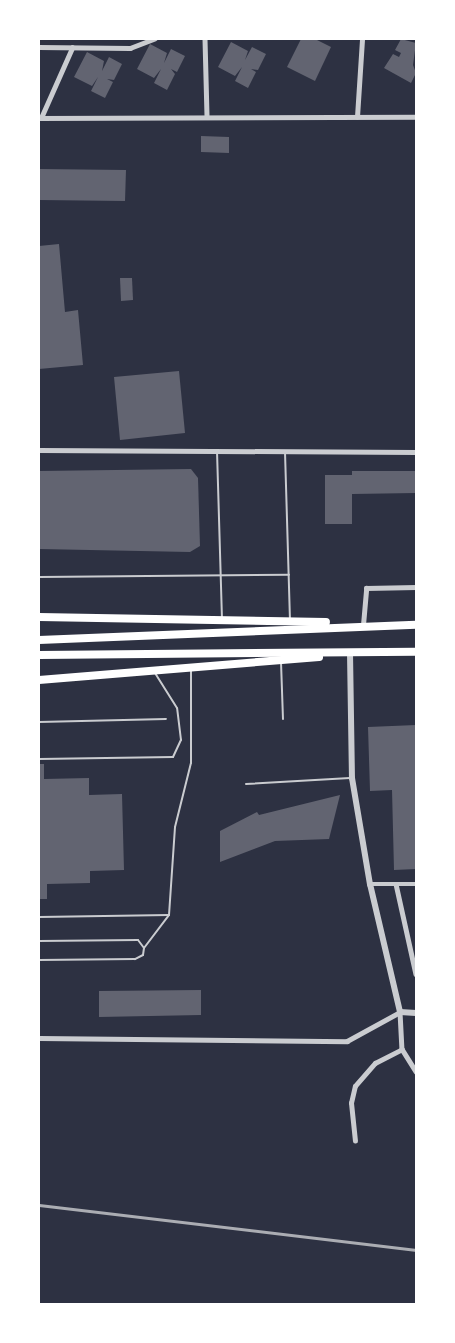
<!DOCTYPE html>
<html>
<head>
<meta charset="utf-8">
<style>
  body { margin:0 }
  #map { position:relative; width:455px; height:1343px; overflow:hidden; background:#2d3142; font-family:"Times New Roman",serif }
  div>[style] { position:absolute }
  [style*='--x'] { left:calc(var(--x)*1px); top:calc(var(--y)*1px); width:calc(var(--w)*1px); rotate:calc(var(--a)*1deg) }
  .building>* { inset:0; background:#626471 }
  .service>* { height:2px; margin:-1px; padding:0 1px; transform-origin:1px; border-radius:1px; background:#caccd0 }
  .minor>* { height:4.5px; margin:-2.25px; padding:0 2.25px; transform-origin:2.25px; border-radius:2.25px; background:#caccd0 }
  .tertiary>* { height:6px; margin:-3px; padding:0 3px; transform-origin:3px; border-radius:3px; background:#caccd0 }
  .trunk>* { height:8px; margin:-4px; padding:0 4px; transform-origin:4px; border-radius:4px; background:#fff }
  .rail>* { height:3px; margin:-1.5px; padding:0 1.5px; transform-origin:1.5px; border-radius:1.5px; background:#abadb3 }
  span { translate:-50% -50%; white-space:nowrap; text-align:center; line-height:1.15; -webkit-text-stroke:5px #fff; paint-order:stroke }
  .frame { position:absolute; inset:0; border:40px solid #fff; pointer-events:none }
</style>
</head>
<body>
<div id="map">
  <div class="building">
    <i style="clip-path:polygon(301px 39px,315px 39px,331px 47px,315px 81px,287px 67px)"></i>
    <i style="clip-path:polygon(401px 39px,416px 43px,413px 65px,416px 73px,411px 83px,384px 68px,393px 54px,399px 57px,401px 53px,395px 50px)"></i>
    <i style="clip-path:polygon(231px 42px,248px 51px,245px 60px,252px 47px,266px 54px,258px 70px,251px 69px,256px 72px,248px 88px,235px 81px,242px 67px,235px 76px,218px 67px)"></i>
    <i style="clip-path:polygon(150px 44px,167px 53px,164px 63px,171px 49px,185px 56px,177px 72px,171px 69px,175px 74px,167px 90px,154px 83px,161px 69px,154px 78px,137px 69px)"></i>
    <i style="clip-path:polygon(87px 52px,104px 61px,102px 71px,109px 57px,122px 64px,114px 80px,107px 79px,113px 82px,105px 98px,91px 91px,98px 77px,92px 86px,74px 77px)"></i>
    <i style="clip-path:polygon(201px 136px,229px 137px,229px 153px,201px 152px)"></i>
    <i style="clip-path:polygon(39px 169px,126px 170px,125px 201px,39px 200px)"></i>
    <i style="clip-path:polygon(59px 244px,65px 312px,78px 310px,83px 365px,39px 369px,39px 246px)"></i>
    <i style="clip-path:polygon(120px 278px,132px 278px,133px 300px,121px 301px)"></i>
    <i style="clip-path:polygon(179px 371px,185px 433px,120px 440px,114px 377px)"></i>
    <i style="clip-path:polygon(191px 469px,198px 478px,200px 546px,190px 552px,39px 549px,39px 471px)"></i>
    <i style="clip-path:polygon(352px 471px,416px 471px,416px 493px,352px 494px,352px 524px,325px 524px,325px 475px,352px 475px)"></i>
    <i style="clip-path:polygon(416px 725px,416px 869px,394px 870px,392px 790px,370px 791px,368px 727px)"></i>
    <i style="clip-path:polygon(39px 764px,44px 764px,44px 779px,89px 778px,89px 795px,122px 794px,124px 870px,90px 871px,90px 883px,47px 884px,47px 899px,39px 899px)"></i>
    <i style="clip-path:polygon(340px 795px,329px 839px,275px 841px,220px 862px,220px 831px,257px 812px,259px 815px)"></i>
    <i style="clip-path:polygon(201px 990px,201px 1015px,99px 1017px,99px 991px)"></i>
  </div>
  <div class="service">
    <i style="--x:217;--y:451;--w:167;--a:88.3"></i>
    <i style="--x:285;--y:452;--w:167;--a:88.3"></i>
    <i style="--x:39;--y:577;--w:250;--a:-0.5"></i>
    <i style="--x:281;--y:662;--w:57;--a:88"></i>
    <i style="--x:39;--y:722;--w:127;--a:-1.4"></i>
    <i style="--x:39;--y:759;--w:134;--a:-0.9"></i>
    <i style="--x:173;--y:757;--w:19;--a:-65"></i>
    <i style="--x:181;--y:740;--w:32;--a:-97"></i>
    <i style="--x:177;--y:708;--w:41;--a:-122.2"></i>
    <i style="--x:246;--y:784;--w:104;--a:-3.3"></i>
    <i style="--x:39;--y:917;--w:130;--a:-0.9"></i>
    <i style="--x:39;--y:941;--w:99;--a:-0.6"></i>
    <i style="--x:138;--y:940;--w:10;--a:53"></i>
    <i style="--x:144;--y:948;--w:7;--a:98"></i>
    <i style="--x:143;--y:955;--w:9;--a:153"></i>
    <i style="--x:135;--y:959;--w:96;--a:179.4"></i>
    <i style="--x:144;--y:948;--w:41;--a:-52.9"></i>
    <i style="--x:169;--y:915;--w:88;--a:-86.1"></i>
    <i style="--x:175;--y:827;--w:66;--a:-76"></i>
    <i style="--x:191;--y:763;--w:92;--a:-90"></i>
  </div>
  <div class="minor">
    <i style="--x:205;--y:39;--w:77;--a:88.5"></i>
    <i style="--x:39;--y:47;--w:91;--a:0.6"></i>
    <i style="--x:130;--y:48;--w:26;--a:-21"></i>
    <i style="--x:357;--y:117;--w:78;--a:-86.3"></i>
    <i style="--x:39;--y:118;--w:377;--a:-0.2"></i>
    <i style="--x:41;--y:118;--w:77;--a:-66.1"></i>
    <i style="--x:39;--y:450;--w:377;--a:0.3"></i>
    <i style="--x:363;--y:625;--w:37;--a:-85"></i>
    <i style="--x:366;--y:588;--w:50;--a:-1.1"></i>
    <i style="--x:370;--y:884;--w:46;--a:0"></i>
    <i style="--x:396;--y:884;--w:92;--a:77.5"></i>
    <i style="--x:400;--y:1012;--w:37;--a:87"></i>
    <i style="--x:402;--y:1049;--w:26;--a:58"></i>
    <i style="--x:39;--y:1038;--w:308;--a:0.6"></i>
    <i style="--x:347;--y:1041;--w:60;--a:-28.7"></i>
    <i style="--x:355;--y:1141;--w:38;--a:-96"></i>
    <i style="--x:351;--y:1103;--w:17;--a:-77"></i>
    <i style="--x:355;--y:1086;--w:30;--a:-49"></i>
    <i style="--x:375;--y:1063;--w:30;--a:-27"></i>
  </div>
  <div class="tertiary">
    <i style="--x:350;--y:653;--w:125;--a:89.1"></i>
    <i style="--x:352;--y:778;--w:108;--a:80.4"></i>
    <i style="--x:370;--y:884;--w:131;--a:76.8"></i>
    <i style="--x:400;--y:1012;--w:16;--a:4"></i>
  </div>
  <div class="trunk">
    <i style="--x:39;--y:617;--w:287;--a:1"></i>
    <i style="--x:39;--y:640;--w:377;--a:-2.3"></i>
    <i style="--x:39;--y:655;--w:377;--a:-0.5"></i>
    <i style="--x:39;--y:680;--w:281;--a:-4.7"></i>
  </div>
  <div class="rail">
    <i style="--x:39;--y:1205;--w:380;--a:6.8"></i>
  </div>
  <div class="frame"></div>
</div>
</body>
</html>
